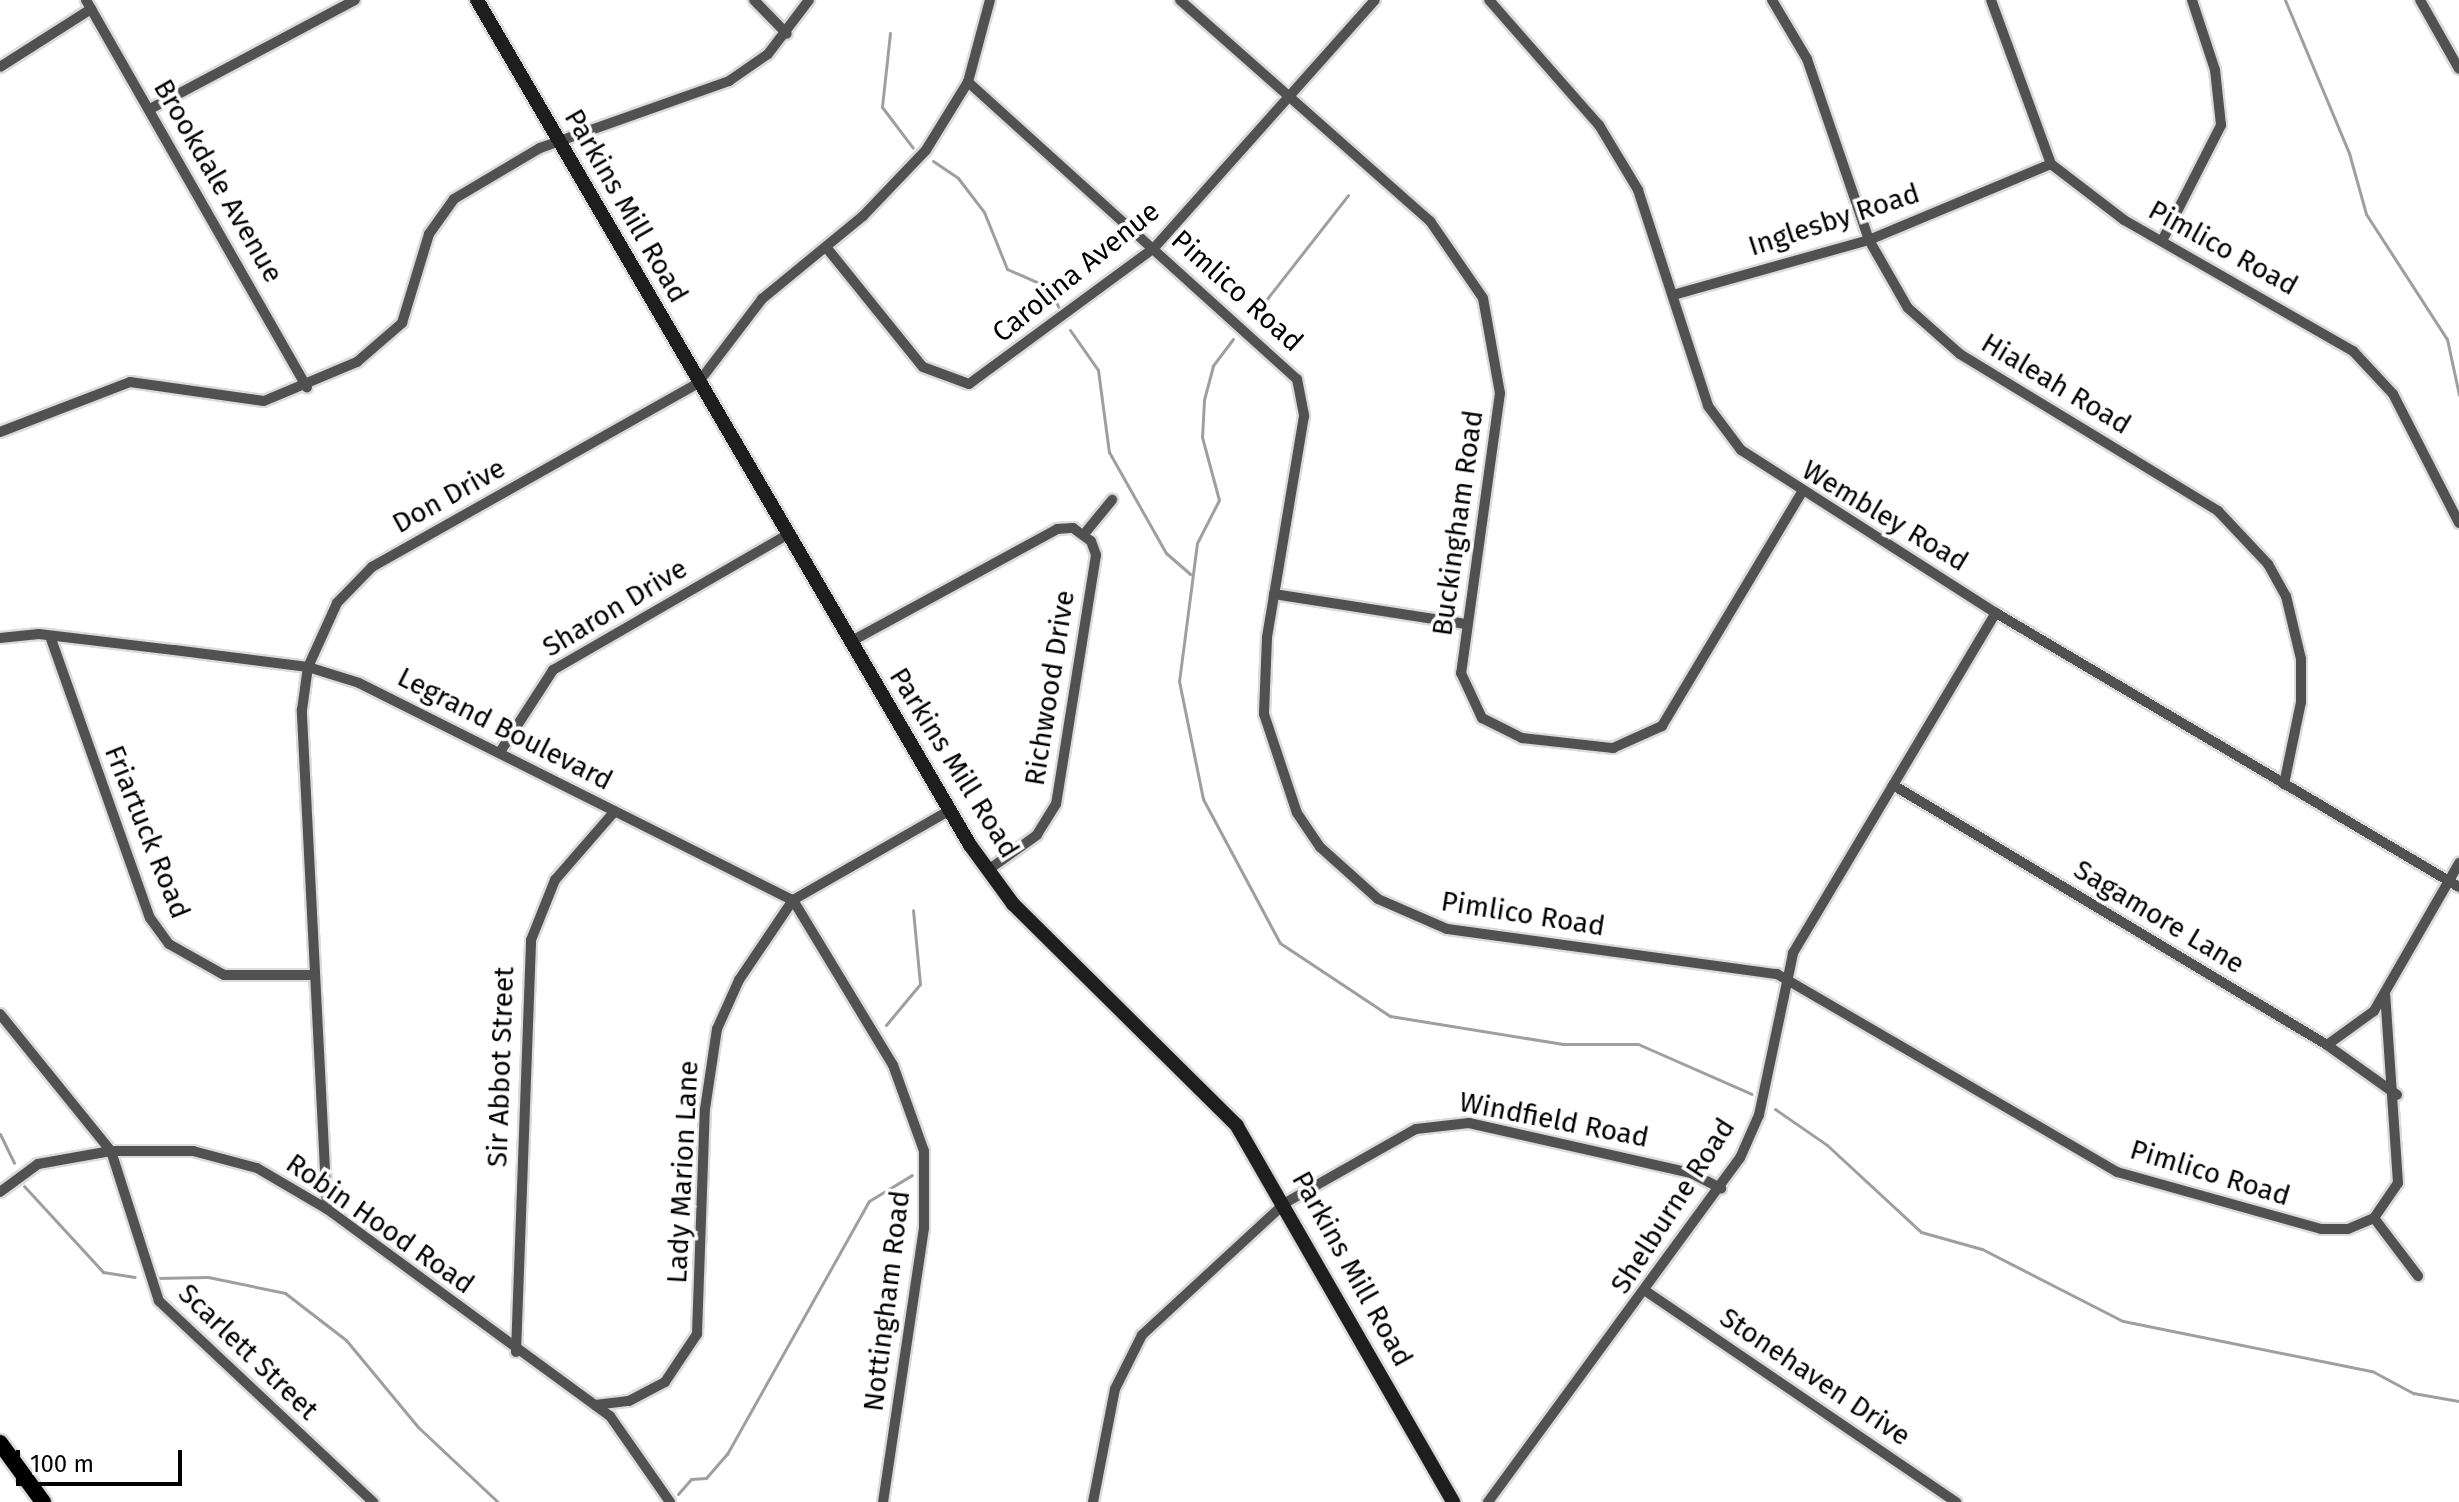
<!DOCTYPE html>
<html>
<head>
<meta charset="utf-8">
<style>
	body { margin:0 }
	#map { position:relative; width:2459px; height:1502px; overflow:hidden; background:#fff; font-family:"Fira Sans",sans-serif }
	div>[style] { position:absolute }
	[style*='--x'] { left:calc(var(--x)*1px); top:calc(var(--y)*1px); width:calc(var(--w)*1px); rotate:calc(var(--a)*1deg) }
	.stream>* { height:3px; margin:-1.5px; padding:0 1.5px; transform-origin:1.5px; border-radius:1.5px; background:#9f9f9f }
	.roads { filter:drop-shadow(2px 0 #dbdbdb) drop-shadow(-2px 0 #dbdbdb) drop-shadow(0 2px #dbdbdb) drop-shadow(0 -2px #dbdbdb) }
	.street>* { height:10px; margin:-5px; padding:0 5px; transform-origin:5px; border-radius:5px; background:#515151 }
	.secondary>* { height:14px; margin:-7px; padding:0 7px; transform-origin:7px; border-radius:7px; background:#1e1e1e }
	.primary>* { height:16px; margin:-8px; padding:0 8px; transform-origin:8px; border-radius:8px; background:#000 }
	span { translate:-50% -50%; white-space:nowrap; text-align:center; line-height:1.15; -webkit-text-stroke:7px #fff; paint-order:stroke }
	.street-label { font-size:28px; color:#000 }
	.scale { position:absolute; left:16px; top:1450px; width:166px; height:36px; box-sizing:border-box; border:4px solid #000; border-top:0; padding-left:10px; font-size:24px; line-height:28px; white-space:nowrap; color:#000; -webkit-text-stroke:6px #fff; paint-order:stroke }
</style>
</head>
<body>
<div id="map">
	<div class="stream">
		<div style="--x:2285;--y:0;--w:166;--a:67.3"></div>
		<div style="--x:2349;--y:153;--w:63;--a:74.4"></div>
		<div style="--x:2366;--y:214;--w:149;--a:57.1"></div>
		<div style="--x:2447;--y:339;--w:57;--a:77.9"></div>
		<div style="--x:890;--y:33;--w:74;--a:96.2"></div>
		<div style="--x:882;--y:107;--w:51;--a:52.9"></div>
		<div style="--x:933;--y:161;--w:30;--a:34"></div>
		<div style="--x:958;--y:178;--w:43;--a:52.6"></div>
		<div style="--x:984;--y:212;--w:61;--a:68"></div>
		<div style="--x:1007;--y:269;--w:45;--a:23.7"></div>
		<div style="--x:1048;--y:287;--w:24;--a:62"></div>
		<div style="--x:1252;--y:318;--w:156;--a:-52"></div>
		<div style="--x:1070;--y:330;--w:49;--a:55"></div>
		<div style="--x:1098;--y:370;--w:83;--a:82.4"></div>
		<div style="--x:1109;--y:452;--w:116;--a:60.6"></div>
		<div style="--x:1166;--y:553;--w:32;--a:41"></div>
		<div style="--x:1233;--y:339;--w:34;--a:127"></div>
		<div style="--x:1213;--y:366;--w:35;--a:105"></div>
		<div style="--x:1204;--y:400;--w:37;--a:93"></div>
		<div style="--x:1202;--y:437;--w:65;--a:74.9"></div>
		<div style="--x:1219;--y:500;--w:48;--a:117.1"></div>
		<div style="--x:1197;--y:543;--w:139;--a:97.4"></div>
		<div style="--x:1179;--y:681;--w:120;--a:78.5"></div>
		<div style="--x:1203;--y:799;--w:163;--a:61.9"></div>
		<div style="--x:1280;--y:943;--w:132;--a:33.6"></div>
		<div style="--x:1390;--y:1016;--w:174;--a:9.2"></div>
		<div style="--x:1562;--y:1044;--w:76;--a:0"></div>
		<div style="--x:1638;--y:1044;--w:124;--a:23.7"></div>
		<div style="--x:886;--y:1025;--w:53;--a:-50.3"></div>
		<div style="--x:920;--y:984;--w:74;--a:-95.4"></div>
		<div style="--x:1775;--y:1109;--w:63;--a:34.7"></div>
		<div style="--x:1827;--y:1145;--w:128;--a:42.8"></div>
		<div style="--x:1921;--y:1232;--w:63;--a:15.6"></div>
		<div style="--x:1982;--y:1249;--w:158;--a:27.1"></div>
		<div style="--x:2123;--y:1321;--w:254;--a:11.4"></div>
		<div style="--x:2372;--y:1371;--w:47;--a:28.2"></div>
		<div style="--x:2413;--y:1393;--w:47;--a:9.9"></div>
		<div style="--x:0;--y:1134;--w:32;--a:64"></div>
		<div style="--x:24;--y:1186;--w:117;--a:47.4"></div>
		<div style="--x:103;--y:1272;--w:32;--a:9"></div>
		<div style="--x:156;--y:1278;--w:52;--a:-1.1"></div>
		<div style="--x:208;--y:1277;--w:79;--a:11.7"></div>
		<div style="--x:285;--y:1293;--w:77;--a:37.6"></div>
		<div style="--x:346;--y:1340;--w:113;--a:50.4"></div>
		<div style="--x:418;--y:1427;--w:110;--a:43.2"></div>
		<div style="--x:678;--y:1494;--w:20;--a:-49"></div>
		<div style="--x:691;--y:1479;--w:15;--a:-4"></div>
		<div style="--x:706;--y:1478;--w:32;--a:-49"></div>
		<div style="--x:727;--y:1454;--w:290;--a:-60.7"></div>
		<div style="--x:869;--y:1201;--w:50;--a:-31.2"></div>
	</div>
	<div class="roads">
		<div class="street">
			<div style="--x:86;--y:0;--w:446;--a:60.3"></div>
			<div style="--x:754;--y:0;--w:47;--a:45.9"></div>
			<div style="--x:1180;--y:0;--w:334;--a:41.5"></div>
			<div style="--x:1430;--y:221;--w:93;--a:55.5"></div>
			<div style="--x:1483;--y:298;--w:97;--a:79.9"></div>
			<div style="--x:1500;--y:393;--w:283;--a:97.9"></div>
			<div style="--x:1461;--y:673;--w:50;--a:65"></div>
			<div style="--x:1482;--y:718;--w:45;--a:26.6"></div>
			<div style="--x:1522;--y:738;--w:92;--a:6.3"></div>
			<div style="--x:1613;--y:748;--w:54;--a:-24.2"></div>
			<div style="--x:1662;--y:726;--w:270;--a:-59.1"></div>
			<div style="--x:1489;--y:0;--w:167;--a:48.7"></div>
			<div style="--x:1599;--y:125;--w:76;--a:59"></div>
			<div style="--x:1638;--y:190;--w:227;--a:72"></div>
			<div style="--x:1708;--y:406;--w:55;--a:53.1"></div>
			<div style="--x:1741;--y:450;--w:303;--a:32.6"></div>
			<div style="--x:1996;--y:613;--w:538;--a:30.62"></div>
			<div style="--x:1772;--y:0;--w:69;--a:59.3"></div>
			<div style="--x:1807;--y:59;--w:191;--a:71.1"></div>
			<div style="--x:1869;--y:240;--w:78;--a:60.2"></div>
			<div style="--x:1908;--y:308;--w:69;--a:41.5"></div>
			<div style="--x:1960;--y:354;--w:302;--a:31.3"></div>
			<div style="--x:2218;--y:511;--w:73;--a:46.7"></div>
			<div style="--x:2268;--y:564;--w:37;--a:61"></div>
			<div style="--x:2286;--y:596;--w:65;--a:76.6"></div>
			<div style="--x:2301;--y:659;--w:43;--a:90"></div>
			<div style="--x:2301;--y:702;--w:84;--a:101.7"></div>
			<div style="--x:1991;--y:0;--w:175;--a:69.9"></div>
			<div style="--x:2051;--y:164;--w:92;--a:37.5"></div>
			<div style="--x:2124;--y:220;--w:264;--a:29.8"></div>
			<div style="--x:2353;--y:351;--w:59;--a:47.1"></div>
			<div style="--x:2393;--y:394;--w:145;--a:62.9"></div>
			<div style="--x:2420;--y:0;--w:79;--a:60.5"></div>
			<div style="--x:0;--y:67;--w:108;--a:-32.5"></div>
			<div style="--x:968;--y:82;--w:443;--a:42.1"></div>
			<div style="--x:1297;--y:379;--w:38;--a:79"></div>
			<div style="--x:1304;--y:416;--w:225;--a:99.5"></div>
			<div style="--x:1267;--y:638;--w:76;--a:92.3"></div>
			<div style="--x:1264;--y:714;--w:104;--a:71.6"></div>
			<div style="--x:1297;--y:813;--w:41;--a:55.9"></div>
			<div style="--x:1320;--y:847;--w:78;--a:41.9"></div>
			<div style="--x:1378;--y:899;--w:75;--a:23.5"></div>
			<div style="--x:1447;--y:929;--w:333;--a:7.8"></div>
			<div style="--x:1777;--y:974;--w:393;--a:30.2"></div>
			<div style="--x:2117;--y:1172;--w:212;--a:15.6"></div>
			<div style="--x:2321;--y:1229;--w:27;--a:0"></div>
			<div style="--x:2348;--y:1229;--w:28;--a:-23"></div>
			<div style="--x:2374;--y:1218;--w:42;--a:-55.6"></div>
			<div style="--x:2398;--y:1183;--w:189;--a:-93.9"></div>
			<div style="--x:150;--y:109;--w:232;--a:-28"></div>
			<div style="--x:2163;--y:239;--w:128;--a:-63"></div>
			<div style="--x:2221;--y:125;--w:55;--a:-96.2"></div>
			<div style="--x:2215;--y:70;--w:74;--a:-108.2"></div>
			<div style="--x:826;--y:247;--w:154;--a:51.1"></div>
			<div style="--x:923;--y:367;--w:49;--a:20.3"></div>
			<div style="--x:969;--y:384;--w:230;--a:-36.3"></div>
			<div style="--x:1154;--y:248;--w:332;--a:-48.3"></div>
			<div style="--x:1673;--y:295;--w:204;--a:-15.7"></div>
			<div style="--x:1869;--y:240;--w:197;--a:-22.7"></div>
			<div style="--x:0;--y:432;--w:139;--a:-21"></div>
			<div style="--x:130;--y:382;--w:135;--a:8.1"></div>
			<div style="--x:264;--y:401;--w:101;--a:-22.8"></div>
			<div style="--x:357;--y:362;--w:60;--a:-40.9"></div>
			<div style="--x:402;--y:323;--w:93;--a:-73.1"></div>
			<div style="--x:429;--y:234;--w:43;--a:-54.5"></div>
			<div style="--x:454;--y:199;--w:100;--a:-30.7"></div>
			<div style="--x:540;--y:148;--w:201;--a:-19.5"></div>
			<div style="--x:729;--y:81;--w:47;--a:-34.7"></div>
			<div style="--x:768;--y:54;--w:68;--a:-52.8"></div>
			<div style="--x:1085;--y:533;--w:43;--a:-50.7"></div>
			<div style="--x:1274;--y:594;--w:194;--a:8.9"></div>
			<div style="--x:50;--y:636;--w:299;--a:70.5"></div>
			<div style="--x:150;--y:918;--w:32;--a:54"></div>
			<div style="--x:169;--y:944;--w:63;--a:29.4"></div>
			<div style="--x:224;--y:975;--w:90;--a:0"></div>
			<div style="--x:0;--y:638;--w:39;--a:-6"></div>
			<div style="--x:39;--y:634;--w:136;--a:6.8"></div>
			<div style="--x:174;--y:650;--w:135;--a:7.2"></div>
			<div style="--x:308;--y:667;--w:53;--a:17.4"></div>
			<div style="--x:359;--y:683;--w:485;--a:26.6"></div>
			<div style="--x:793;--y:900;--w:181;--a:-29.8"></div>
			<div style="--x:850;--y:642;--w:236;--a:-28.6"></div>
			<div style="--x:1057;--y:529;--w:16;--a:-4"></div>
			<div style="--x:1073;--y:528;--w:22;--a:36"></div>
			<div style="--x:1091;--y:541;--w:15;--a:70"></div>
			<div style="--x:1096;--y:555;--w:252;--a:99.1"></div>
			<div style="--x:1056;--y:804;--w:36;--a:122"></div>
			<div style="--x:1037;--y:835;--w:60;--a:144.5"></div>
			<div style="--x:500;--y:752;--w:98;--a:-57.1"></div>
			<div style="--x:553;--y:670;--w:268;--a:-30"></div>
			<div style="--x:1893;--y:785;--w:506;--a:30.92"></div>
			<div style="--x:2327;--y:1045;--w:86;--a:35.5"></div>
			<div style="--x:0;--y:1014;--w:176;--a:51"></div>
			<div style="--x:111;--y:1151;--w:157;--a:72.3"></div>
			<div style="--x:159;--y:1301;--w:294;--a:43.2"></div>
			<div style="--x:2327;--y:1045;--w:58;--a:-35.9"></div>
			<div style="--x:2374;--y:1011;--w:171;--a:-60.1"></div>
			<div style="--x:0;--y:1192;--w:47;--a:-36.4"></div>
			<div style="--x:38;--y:1164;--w:74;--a:-10.1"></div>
			<div style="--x:111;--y:1151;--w:82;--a:0"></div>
			<div style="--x:193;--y:1151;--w:66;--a:14.9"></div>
			<div style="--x:257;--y:1168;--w:81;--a:30.4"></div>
			<div style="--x:327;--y:1209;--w:351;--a:36.2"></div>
			<div style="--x:610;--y:1416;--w:105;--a:55.1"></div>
			<div style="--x:327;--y:1209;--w:500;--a:-92.9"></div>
			<div style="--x:302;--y:710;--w:43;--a:-82.1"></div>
			<div style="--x:308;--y:667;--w:70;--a:-65.6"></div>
			<div style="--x:337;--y:603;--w:50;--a:-45.8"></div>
			<div style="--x:372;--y:567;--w:374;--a:-29.4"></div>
			<div style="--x:698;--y:383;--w:106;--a:-52.7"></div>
			<div style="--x:762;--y:299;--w:131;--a:-39.4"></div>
			<div style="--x:863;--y:216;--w:91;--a:-46.3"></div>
			<div style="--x:926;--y:150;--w:80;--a:-58.3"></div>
			<div style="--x:968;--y:82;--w:85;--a:-75"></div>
			<div style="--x:2374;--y:1218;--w:73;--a:52.8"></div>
			<div style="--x:1647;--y:1292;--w:374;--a:34.2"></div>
			<div style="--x:516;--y:1352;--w:412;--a:-87.9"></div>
			<div style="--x:531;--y:940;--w:65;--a:-68.2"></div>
			<div style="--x:555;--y:880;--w:91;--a:-49"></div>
			<div style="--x:595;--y:1405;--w:34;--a:-7"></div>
			<div style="--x:629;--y:1401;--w:41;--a:-27.8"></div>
			<div style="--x:665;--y:1382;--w:58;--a:-56.3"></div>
			<div style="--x:697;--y:1334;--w:225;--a:-88"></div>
			<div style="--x:705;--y:1109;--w:81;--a:-81.5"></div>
			<div style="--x:717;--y:1029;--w:54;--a:-65.8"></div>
			<div style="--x:739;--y:980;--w:97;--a:-56"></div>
			<div style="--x:793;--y:900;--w:193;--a:58.8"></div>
			<div style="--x:893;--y:1065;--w:91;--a:70.2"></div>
			<div style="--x:924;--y:1151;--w:77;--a:90"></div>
			<div style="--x:924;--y:1228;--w:277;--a:98.5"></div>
			<div style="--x:1093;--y:1502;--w:115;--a:-79"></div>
			<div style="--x:1115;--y:1389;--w:60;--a:-63.4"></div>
			<div style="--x:1142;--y:1335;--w:195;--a:-42.7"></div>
			<div style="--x:1285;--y:1203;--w:150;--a:-29.5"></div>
			<div style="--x:1416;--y:1129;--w:53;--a:-6.5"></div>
			<div style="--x:1469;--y:1123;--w:228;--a:12.7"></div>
			<div style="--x:1691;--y:1173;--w:34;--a:27"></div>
			<div style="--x:1488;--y:1502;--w:426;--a:-53.8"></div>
			<div style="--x:1740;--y:1158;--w:47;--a:-66.2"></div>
			<div style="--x:1759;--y:1115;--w:166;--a:-78.1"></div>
			<div style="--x:1793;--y:953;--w:396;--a:-59.2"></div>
		</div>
		<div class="secondary">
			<div style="--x:477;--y:0;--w:978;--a:59.74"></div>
			<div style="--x:970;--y:845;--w:73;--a:53.9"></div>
			<div style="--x:1013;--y:904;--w:315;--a:44.7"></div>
			<div style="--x:1237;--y:1126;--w:434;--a:60.1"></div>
		</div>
		<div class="primary">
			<div style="--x:0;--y:1443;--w:73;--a:53.9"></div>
		</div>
	</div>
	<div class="street-label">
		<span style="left:218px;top:181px;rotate:60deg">Brookdale Avenue</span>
		<span style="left:626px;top:206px;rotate:60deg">Parkins Mill Road</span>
		<span style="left:1834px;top:220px;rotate:-18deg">Inglesby Road</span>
		<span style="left:2223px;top:248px;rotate:29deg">Pimlico Road</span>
		<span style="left:1076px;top:272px;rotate:-39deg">Carolina Avenue</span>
		<span style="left:1237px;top:291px;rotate:42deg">Pimlico Road</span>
		<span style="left:2056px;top:384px;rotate:31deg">Hialeah Road</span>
		<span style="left:449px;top:496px;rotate:-29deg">Don Drive</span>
		<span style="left:1885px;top:516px;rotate:31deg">Wembley Road</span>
		<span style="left:1458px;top:523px;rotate:-82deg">Buckingham Road</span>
		<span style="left:615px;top:608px;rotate:-31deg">Sharon Drive</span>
		<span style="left:1050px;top:688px;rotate:-81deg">Richwood Drive</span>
		<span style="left:505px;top:729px;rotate:27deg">Legrand Boulevard</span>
		<span style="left:954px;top:763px;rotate:58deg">Parkins Mill Road</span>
		<span style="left:147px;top:832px;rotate:68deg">Friartuck Road</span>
		<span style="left:1523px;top:914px;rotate:9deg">Pimlico Road</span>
		<span style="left:2159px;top:917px;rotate:31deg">Sagamore Lane</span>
		<span style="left:501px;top:1067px;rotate:-88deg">Sir Abbot Street</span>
		<span style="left:1554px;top:1120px;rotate:11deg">Windfield Road</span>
		<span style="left:683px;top:1172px;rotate:-87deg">Lady Marion Lane</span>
		<span style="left:2210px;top:1173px;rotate:17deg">Pimlico Road</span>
		<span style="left:1673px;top:1206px;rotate:-57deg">Shelburne Road</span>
		<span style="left:380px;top:1224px;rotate:35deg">Robin Hood Road</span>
		<span style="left:1352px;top:1269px;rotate:61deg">Parkins Mill Road</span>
		<span style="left:887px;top:1301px;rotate:-83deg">Nottingham Road</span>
		<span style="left:248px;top:1352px;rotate:44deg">Scarlett Street</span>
		<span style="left:1815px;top:1377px;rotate:34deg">Stonehaven Drive</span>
	</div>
	<div class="scale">100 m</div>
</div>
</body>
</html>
